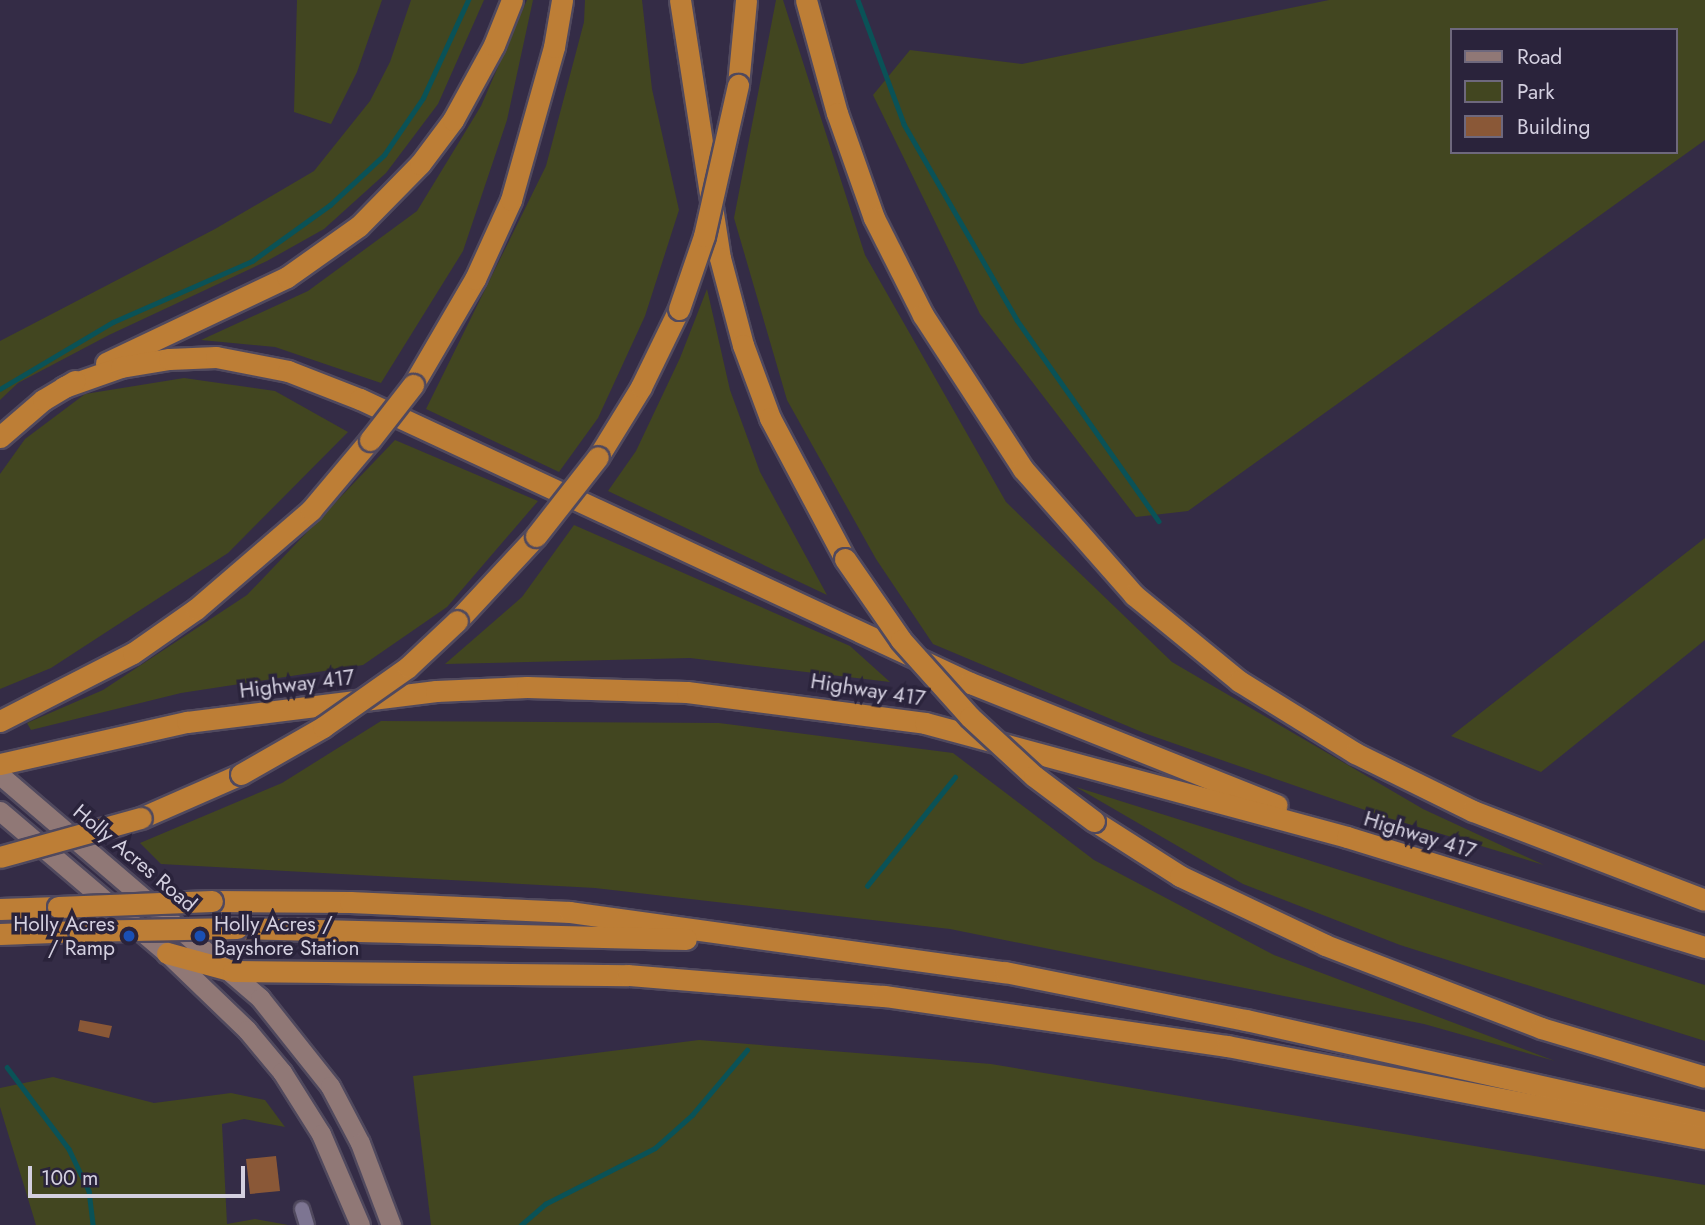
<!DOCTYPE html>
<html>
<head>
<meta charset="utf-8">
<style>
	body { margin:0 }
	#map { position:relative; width:1705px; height:1225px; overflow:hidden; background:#342c46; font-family:Jost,sans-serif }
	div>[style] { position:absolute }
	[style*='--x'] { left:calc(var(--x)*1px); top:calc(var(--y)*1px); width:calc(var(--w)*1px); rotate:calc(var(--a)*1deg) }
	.green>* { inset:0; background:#424620 }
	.stream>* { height:4.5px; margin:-2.25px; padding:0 2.25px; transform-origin:2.25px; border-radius:2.25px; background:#0a5257 }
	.building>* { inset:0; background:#8a5837 }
	.roads { filter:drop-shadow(2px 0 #50495e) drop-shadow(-2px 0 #50495e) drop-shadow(0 2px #50495e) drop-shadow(0 -2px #50495e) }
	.minor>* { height:14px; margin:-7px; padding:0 7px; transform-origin:7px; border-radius:7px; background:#7d7592 }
	.secondary>* { height:19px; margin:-9.5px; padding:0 9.5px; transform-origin:9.5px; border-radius:9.5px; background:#907876 }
	.motorway>* { height:21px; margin:-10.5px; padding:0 10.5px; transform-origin:10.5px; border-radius:10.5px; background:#bd7e36 }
	.bridges { filter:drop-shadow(2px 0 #50495e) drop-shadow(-2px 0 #50495e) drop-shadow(0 2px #50495e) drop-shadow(0 -2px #50495e) }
	.motorway-bridge>* { height:21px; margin:-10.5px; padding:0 10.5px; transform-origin:10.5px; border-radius:10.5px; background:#bd7e36 }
	.dots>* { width:19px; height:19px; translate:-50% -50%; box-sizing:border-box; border:4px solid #2a233b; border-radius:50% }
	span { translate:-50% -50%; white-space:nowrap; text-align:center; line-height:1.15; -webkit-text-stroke:7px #2a233b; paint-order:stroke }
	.street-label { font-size:21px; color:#d4d0e0 }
	.poi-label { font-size:21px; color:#d4d0e0 }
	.right { translate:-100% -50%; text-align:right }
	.left { translate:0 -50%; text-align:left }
	.legend { position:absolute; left:1450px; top:28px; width:228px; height:126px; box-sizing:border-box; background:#2a233b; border:2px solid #6e687d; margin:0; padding:9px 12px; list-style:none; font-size:21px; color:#d4d0e0 }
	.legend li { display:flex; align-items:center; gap:14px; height:35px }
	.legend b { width:35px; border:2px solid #6e687d }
	.scale { position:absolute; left:28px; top:1166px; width:217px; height:32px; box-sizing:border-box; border:4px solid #d4d0e0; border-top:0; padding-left:9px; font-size:21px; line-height:24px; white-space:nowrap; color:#d4d0e0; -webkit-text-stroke:5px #2a233b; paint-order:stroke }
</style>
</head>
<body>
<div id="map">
	<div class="green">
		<div style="clip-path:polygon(297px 0,382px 0,357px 72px,331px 124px,294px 112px)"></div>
		<div style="clip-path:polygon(411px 0,484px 0,438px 104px,386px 173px,324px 229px,267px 261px,109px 335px,18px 383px,0 400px,0 341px,215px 229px,314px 171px,370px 101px,390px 62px)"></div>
		<div style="clip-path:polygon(527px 0,533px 0,507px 120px,463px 251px,381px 383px,275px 347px,201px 340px,308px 291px,417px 211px,481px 106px)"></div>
		<div style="clip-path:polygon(585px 0,642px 0,652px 89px,679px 210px,645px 316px,598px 418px,559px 472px,426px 409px,546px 166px,584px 22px)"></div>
		<div style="clip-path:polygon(776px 0,783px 0,865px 255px,1006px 502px,1172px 662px,1423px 809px,1544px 865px,1385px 817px,1144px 733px,933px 644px,876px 559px,787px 400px,734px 218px)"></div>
		<div style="clip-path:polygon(evenodd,1329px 0,1705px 0,1705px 140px,1188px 511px,1136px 517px,980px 314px,873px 95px,910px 50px,1022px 64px,1329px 0,1451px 30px,1675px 30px,1675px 152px,1451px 152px,1451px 30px)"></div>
		<div style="clip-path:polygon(707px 289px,730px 390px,760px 472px,827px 595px,608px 491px,636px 451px,680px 358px)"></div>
		<div style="clip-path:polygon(184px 378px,275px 391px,348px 432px,228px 553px,51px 668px,0 689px,0 474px,25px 439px,85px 394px)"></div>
		<div style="clip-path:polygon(395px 440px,538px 501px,447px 607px,363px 665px,181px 693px,31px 730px,27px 723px,103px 690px,247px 595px)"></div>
		<div style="clip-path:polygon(574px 525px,850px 646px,890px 682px,690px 658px,445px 664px,522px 597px)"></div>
		<div style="clip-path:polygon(1705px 538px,1705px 640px,1541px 772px,1451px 736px)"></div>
		<div style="clip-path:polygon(381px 721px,719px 723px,953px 753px,1094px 860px,1274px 955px,1555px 1061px,1424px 1024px,950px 929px,595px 888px,161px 864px,140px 843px,282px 783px)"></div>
		<div style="clip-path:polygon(1076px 787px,1705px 985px,1705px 1041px,1400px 945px,1243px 884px)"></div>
		<div style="clip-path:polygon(699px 1040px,991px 1064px,1705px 1185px,1705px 1225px,431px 1225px,413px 1076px)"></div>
		<div style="clip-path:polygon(53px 1077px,154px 1103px,231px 1093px,265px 1100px,285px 1127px,244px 1119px,222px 1124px,227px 1224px,255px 1219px,288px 1225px,36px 1225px,0 1107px,0 1088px)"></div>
	</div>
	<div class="stream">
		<div style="--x:858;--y:0;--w:132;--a:69.6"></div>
		<div style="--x:904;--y:124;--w:226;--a:60"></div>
		<div style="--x:1017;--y:320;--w:246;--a:54.8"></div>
		<div style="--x:0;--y:389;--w:131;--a:-30.7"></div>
		<div style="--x:113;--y:322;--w:152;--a:-23.7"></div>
		<div style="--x:252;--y:261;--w:96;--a:-35.7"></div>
		<div style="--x:330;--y:205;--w:74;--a:-42.8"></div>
		<div style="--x:384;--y:155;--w:69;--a:-55.6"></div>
		<div style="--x:423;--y:98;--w:108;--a:-65.3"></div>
		<div style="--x:867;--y:886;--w:140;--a:-51.1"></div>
		<div style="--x:7;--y:1067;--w:103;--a:52.9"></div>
		<div style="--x:69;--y:1149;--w:47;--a:64.5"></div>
		<div style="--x:89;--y:1191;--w:34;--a:83"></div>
		<div style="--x:521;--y:1225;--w:32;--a:-41"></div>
		<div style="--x:545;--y:1204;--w:123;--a:-27"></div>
		<div style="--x:655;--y:1148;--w:50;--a:-41.7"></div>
		<div style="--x:692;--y:1115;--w:85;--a:-49.8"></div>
	</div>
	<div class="building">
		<div style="clip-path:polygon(80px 1020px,112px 1026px,109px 1038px,78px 1031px)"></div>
		<div style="clip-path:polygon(276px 1156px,280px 1191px,250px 1194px,246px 1159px)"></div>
	</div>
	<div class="roads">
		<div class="minor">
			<div style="--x:302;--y:1209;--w:17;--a:73"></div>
		</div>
		<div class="secondary">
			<div style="--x:0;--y:775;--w:343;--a:40.6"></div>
			<div style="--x:260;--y:998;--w:112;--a:51.5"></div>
			<div style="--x:330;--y:1086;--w:64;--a:62.2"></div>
			<div style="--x:360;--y:1143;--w:88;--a:69.3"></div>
			<div style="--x:0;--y:811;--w:219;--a:40.4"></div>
			<div style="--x:167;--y:953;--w:111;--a:43.9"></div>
			<div style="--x:247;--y:1030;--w:55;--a:50.2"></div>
			<div style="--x:282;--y:1072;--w:73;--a:57.8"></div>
			<div style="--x:321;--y:1134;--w:99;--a:66.8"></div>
		</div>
		<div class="motorway">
			<div style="--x:680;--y:0;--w:261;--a:81.2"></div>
			<div style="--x:720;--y:258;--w:90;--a:75.2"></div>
			<div style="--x:743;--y:345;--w:78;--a:69.7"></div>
			<div style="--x:770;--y:418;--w:160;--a:62"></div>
			<div style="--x:806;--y:0;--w:117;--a:74.7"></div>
			<div style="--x:837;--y:113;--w:111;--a:70.6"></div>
			<div style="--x:874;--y:218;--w:109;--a:63.2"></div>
			<div style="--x:923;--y:315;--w:184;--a:57"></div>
			<div style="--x:1023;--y:469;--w:168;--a:48.6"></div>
			<div style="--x:1134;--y:595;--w:136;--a:39.3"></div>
			<div style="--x:1239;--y:681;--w:137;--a:31.8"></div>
			<div style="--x:1355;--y:753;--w:131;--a:26.2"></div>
			<div style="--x:1473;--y:811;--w:248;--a:21"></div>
			<div style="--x:738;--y:85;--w:85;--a:-84.6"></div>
			<div style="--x:106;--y:363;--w:200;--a:-25.4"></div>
			<div style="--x:287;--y:277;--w:88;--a:-35.3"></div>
			<div style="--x:359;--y:226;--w:87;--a:-45.5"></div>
			<div style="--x:420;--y:164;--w:55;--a:-53.1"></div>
			<div style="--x:453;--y:120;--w:85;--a:-61.3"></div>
			<div style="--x:494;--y:45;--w:48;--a:-68.2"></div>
			<div style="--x:413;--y:385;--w:123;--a:-59.7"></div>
			<div style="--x:475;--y:279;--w:87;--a:-65.5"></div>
			<div style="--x:511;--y:200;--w:159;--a:-74.3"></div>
			<div style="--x:554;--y:47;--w:48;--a:-80.3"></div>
			<div style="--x:64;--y:387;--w:60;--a:-19.3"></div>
			<div style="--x:121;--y:367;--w:49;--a:-9.5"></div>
			<div style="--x:169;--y:359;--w:47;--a:-2.4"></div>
			<div style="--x:216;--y:357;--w:73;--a:11"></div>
			<div style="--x:288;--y:371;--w:77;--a:21.3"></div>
			<div style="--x:360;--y:399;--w:673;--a:24.97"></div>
			<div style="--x:970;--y:683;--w:330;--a:21.7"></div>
			<div style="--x:0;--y:437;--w:57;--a:-40.7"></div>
			<div style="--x:43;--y:400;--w:37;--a:-31"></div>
			<div style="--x:598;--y:457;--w:82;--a:-58.4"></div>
			<div style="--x:641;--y:387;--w:87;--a:-64"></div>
			<div style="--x:457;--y:621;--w:116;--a:-47.1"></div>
			<div style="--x:0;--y:721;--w:149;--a:-27.1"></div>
			<div style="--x:133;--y:653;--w:77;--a:-34.9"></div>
			<div style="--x:196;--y:609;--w:152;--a:-40.7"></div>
			<div style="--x:311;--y:510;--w:92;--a:-49.9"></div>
			<div style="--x:0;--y:764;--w:192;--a:-12.7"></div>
			<div style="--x:187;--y:722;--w:251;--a:-7.1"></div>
			<div style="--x:436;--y:691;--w:91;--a:-2.5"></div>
			<div style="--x:527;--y:687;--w:160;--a:1.8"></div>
			<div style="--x:687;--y:692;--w:240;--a:7.4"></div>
			<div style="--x:925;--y:723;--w:437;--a:15.1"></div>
			<div style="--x:1347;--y:837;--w:375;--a:17.1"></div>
			<div style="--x:141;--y:818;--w:109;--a:-23.7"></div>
			<div style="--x:1094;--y:821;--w:102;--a:32.6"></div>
			<div style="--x:1180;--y:876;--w:161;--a:25.4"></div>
			<div style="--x:1325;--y:945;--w:231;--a:21"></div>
			<div style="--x:1541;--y:1028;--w:171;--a:16.6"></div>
			<div style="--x:212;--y:901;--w:138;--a:0.4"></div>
			<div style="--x:350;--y:902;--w:220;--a:2.6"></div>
			<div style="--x:570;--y:912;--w:439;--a:7.9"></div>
			<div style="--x:1005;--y:972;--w:246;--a:11.3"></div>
			<div style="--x:1246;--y:1020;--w:470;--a:12.6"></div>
			<div style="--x:0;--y:909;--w:58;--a:-2"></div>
			<div style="--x:237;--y:928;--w:449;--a:1.4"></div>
			<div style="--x:0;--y:934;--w:79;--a:-2.2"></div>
			<div style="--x:167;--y:953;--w:68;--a:15.3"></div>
			<div style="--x:233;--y:971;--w:395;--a:0.6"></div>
			<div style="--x:628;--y:975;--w:257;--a:4.7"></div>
			<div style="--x:884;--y:996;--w:347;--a:8.3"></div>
			<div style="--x:1227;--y:1046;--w:487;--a:10.9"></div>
		</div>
	</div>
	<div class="bridges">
		<div class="motorway-bridge">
			<div style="--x:679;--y:309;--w:77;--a:-71.1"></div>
			<div style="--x:704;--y:236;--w:155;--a:-77.3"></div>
			<div style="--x:370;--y:440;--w:70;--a:-52"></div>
			<div style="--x:536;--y:536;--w:100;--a:-51.9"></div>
			<div style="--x:845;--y:559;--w:98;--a:55.3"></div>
			<div style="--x:901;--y:640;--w:103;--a:48.1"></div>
			<div style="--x:970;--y:717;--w:87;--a:42.7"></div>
			<div style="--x:1034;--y:776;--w:75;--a:36.9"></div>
			<div style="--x:241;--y:774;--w:95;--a:-29.8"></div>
			<div style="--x:323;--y:727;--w:104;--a:-35.2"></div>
			<div style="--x:408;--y:667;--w:67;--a:-43.2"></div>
			<div style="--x:0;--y:857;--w:146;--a:-15.5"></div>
			<div style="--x:58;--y:907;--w:154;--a:-2.2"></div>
			<div style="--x:79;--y:931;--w:158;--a:-1.1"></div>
		</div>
	</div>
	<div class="dots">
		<div style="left:129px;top:936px;background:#1a4fb4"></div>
		<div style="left:200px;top:936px;background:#1a4fb4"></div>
	</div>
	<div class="street-label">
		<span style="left:297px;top:684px;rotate:-7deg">Highway 417</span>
		<span style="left:868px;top:690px;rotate:9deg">Highway 417</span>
		<span style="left:1420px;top:835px;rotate:17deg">Highway 417</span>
		<span style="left:135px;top:858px;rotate:40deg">Holly Acres Road</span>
	</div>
	<div class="poi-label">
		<span class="right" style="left:115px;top:936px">Holly Acres<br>/ Ramp</span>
		<span class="left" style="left:214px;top:936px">Holly Acres /<br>Bayshore Station</span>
	</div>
	<ul class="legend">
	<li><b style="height:9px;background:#907876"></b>Road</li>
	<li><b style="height:19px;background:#424620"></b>Park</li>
	<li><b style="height:19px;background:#8a5837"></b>Building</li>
	</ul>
	<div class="scale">100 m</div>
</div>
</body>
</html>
